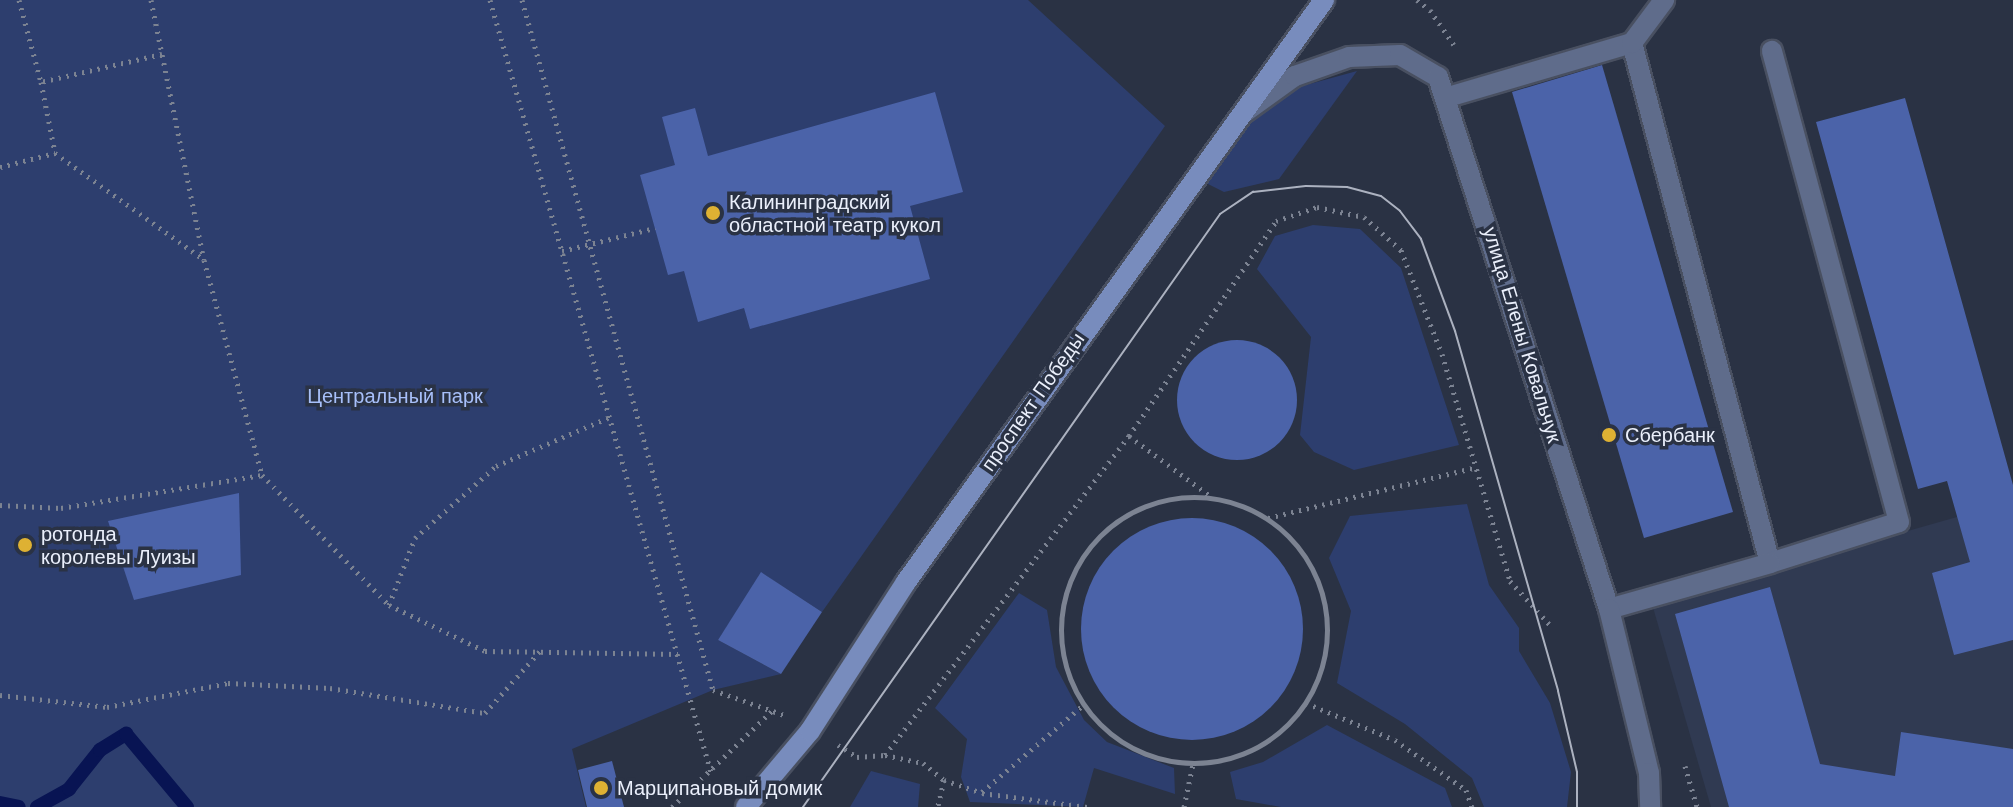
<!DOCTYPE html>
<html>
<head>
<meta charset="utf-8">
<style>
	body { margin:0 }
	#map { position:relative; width:2013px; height:807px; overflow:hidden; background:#2a3244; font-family:"Work Sans",sans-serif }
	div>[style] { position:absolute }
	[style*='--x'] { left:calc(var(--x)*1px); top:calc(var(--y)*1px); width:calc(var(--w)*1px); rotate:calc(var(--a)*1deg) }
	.built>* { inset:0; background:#303a52 }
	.green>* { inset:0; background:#2d3e6e }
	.stream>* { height:14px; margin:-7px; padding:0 7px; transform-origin:7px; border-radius:7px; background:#081453 }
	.building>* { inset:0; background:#4b63a9 }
	.round { border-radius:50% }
	.path>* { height:5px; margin-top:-2.5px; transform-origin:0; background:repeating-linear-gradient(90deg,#7c8392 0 2px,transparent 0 8px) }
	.path>.ring { margin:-2.5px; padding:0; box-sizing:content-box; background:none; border:5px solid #7c8392; border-radius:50% }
	.roads { filter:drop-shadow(2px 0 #495061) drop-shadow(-2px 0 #495061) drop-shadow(0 2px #495061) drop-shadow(0 -2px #495061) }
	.service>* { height:20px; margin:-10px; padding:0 10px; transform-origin:10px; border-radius:10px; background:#5f6c8b }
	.minor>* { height:20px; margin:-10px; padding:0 10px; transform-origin:10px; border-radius:10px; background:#5f6c8b }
	.secondary>* { height:20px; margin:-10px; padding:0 10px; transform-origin:10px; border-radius:10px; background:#788cbd }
	.tram>* { height:2px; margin:-1px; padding:0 1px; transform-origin:1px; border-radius:1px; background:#acb2c0 }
	.dots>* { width:22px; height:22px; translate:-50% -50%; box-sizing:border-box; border:4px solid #2a3244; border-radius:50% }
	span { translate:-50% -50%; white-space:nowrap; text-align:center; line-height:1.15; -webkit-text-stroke:7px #2a3244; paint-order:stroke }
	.poi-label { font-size:20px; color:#eaeffb }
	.left { translate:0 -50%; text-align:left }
	.street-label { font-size:20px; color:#eaeffb }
	.park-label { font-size:20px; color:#a7bff9 }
</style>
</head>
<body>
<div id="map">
	<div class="built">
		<div style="clip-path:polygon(2013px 501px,2013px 807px,1711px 807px,1652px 604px)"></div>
	</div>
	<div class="green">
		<div style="clip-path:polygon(0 0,1028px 0,1165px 126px,822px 612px,762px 573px,718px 640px,781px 674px,713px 690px,572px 749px,586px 807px,0 807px)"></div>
		<div style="clip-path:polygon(1357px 71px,1279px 179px,1224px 192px,1202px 181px,1258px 114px,1295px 88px)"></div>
		<div style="clip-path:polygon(1313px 225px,1360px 229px,1401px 268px,1459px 445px,1354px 470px,1314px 452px,1300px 435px,1311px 337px,1257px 269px,1275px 236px)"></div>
		<div style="clip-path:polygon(1467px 504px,1489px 585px,1519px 628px,1519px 651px,1550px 703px,1571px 772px,1567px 807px,1484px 807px,1472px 778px,1405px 724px,1337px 683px,1351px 611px,1329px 558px,1350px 516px)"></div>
		<div style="clip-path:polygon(1019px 593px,1047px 610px,1056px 667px,1084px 720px,1107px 742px,1174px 768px,1175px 794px,1094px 768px,1083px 807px,970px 802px,961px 777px,967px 739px,935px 708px)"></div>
		<div style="clip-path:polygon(1327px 725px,1445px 788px,1452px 807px,1281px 807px,1236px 799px,1230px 772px,1263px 762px)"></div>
		<div style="clip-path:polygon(871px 771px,920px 784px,918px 807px,850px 807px)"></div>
	</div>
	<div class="stream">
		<div style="--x:0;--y:803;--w:19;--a:12"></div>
		<div style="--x:37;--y:807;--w:37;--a:-29"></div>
		<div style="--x:69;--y:789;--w:50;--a:-51.5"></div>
		<div style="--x:100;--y:750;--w:31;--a:-32"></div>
		<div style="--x:126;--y:734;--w:95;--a:50.1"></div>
	</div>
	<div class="building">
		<div style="clip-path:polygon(1602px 65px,1733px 512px,1644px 538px,1512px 92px)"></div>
		<div style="clip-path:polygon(935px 92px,963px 192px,910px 206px,930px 279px,750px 329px,744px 308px,698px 322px,684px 271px,668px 275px,640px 175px,675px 165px,662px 117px,695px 108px,708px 156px)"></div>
		<div style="clip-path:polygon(1905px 98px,2013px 485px,2013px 640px,1954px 655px,1932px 573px,1970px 562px,1947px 481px,1918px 489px,1816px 122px)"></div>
		<div class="round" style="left:1177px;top:340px;width:120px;height:120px"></div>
		<div style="clip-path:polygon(239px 493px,241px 575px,134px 600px,108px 521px)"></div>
		<div class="round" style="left:1081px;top:518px;width:222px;height:222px"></div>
		<div style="clip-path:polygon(761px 572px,822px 612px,781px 674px,718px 640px)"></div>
		<div style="clip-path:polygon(1770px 587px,1820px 764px,1895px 776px,1901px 732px,2013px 749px,2013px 807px,1729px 807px,1675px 614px)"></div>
		<div style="clip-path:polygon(612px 761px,624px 807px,587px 807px,578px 770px)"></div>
	</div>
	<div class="path">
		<div style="--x:19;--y:0;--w:85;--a:75"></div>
		<div style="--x:151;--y:0;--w:265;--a:78.5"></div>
		<div style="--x:204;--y:260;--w:223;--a:74.9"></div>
		<div style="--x:262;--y:475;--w:182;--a:45.7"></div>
		<div style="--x:389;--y:605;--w:106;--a:25.6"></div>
		<div style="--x:485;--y:651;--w:193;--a:0.9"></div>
		<div style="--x:490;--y:0;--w:803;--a:74.03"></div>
		<div style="--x:522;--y:0;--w:716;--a:74.53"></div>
		<div style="--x:713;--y:690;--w:75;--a:19.4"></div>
		<div style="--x:1417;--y:0;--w:16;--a:38"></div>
		<div style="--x:1430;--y:10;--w:42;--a:55.6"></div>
		<div style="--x:162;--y:54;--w:124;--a:167"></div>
		<div style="--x:41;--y:82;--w:72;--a:78.8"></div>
		<div style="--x:55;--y:153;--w:182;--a:35.6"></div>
		<div style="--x:0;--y:167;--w:57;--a:-14.3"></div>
		<div style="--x:562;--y:251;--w:96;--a:-13.9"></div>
		<div style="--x:1129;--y:436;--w:101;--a:36.5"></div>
		<div class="ring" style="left:1061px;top:497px;width:261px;height:261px"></div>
		<div style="--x:0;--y:505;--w:61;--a:2.8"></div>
		<div style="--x:61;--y:508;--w:204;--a:-9.3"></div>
		<div style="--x:1268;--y:518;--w:211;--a:-13.7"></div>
		<div style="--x:389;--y:605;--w:72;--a:-68.8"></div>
		<div style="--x:415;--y:538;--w:108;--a:-41.6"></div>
		<div style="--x:496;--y:466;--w:124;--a:-23.3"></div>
		<div style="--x:0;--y:695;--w:108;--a:6.4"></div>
		<div style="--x:107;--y:707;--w:123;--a:-11.2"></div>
		<div style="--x:228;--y:683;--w:102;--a:2.8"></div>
		<div style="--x:330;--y:688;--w:157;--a:9.2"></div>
		<div style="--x:485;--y:713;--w:83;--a:-48.4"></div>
		<div style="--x:1306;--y:703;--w:96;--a:22.6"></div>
		<div style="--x:1395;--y:740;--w:87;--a:35.2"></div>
		<div style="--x:1466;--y:790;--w:18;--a:71"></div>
		<div style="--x:838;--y:745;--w:22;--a:32"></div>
		<div style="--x:857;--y:757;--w:28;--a:-4"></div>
		<div style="--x:885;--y:755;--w:39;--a:12"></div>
		<div style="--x:923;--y:763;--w:27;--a:39"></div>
		<div style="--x:944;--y:780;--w:28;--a:103"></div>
		<div style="--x:885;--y:755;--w:402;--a:-52.6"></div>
		<div style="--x:1129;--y:436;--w:260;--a:-55.6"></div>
		<div style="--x:1276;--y:221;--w:43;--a:-18.9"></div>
		<div style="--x:1317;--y:207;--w:48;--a:12"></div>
		<div style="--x:1364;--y:217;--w:50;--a:41.7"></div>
		<div style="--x:1401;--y:250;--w:112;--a:68.5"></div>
		<div style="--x:1442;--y:354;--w:237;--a:73.3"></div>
		<div style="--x:1510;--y:581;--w:59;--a:47.7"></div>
		<div style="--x:1685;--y:766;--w:43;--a:73.7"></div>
		<div style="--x:944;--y:780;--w:40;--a:18.9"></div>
		<div style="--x:982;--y:793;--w:106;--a:7.6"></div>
		<div style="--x:982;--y:792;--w:133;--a:-40.7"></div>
		<div style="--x:672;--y:807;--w:141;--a:-43.9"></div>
		<div style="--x:1184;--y:807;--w:44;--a:-78.2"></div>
	</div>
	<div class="roads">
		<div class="service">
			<div style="--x:1632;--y:43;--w:538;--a:75.14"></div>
			<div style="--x:1770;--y:563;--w:135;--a:-17.6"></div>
			<div style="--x:1899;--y:522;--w:488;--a:-105.1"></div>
			<div style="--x:1448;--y:97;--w:192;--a:-16.4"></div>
			<div style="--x:1632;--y:43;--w:54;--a:-53.3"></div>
			<div style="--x:1609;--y:609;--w:167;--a:-15.9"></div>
		</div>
		<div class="minor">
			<div style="--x:1245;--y:112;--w:62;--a:-35.8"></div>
			<div style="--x:1295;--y:76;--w:57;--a:-19.4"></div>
			<div style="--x:1349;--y:57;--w:51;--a:-2.2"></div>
			<div style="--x:1400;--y:55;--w:44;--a:30.1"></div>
			<div style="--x:1438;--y:77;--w:559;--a:72.18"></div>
			<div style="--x:1609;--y:609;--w:169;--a:76.3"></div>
			<div style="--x:1649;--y:773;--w:34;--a:88"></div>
		</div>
		<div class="secondary">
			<div style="--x:746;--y:807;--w:99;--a:-49.9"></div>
			<div style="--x:810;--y:731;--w:177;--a:-57.2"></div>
			<div style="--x:906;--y:582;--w:717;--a:-54.31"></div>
		</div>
	</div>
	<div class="tram">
		<div style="--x:803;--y:807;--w:725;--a:-54.88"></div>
		<div style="--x:1220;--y:214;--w:40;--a:-34"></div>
		<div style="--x:1253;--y:192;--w:53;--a:-6.5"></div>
		<div style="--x:1306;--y:186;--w:41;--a:1.4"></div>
		<div style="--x:1347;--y:187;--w:35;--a:15"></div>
		<div style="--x:1381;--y:196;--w:24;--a:38"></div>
		<div style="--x:1400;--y:211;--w:35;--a:53"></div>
		<div style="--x:1421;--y:239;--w:98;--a:69.7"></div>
		<div style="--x:1455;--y:331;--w:374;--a:74"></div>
		<div style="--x:1558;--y:691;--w:83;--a:76.8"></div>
		<div style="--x:1577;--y:772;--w:35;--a:90"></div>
	</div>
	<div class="dots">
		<div style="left:713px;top:213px;background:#deb133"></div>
		<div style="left:1609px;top:435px;background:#deb133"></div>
		<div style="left:25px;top:545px;background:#deb133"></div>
		<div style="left:601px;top:788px;background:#deb133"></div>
	</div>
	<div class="poi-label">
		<span class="left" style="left:729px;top:214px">Калининградский<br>областной театр кукол</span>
		<span class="left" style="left:1625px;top:435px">Сбербанк</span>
		<span class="left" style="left:41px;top:546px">ротонда<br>королевы Луизы</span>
		<span class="left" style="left:617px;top:788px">Марципановый домик</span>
	</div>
	<div class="street-label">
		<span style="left:1522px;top:335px;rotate:73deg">улица Елены Ковальчук</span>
		<span style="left:1033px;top:402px;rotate:-55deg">проспект Победы</span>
	</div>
	<div class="park-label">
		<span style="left:395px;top:396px">Центральный парк</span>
	</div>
</div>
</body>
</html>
